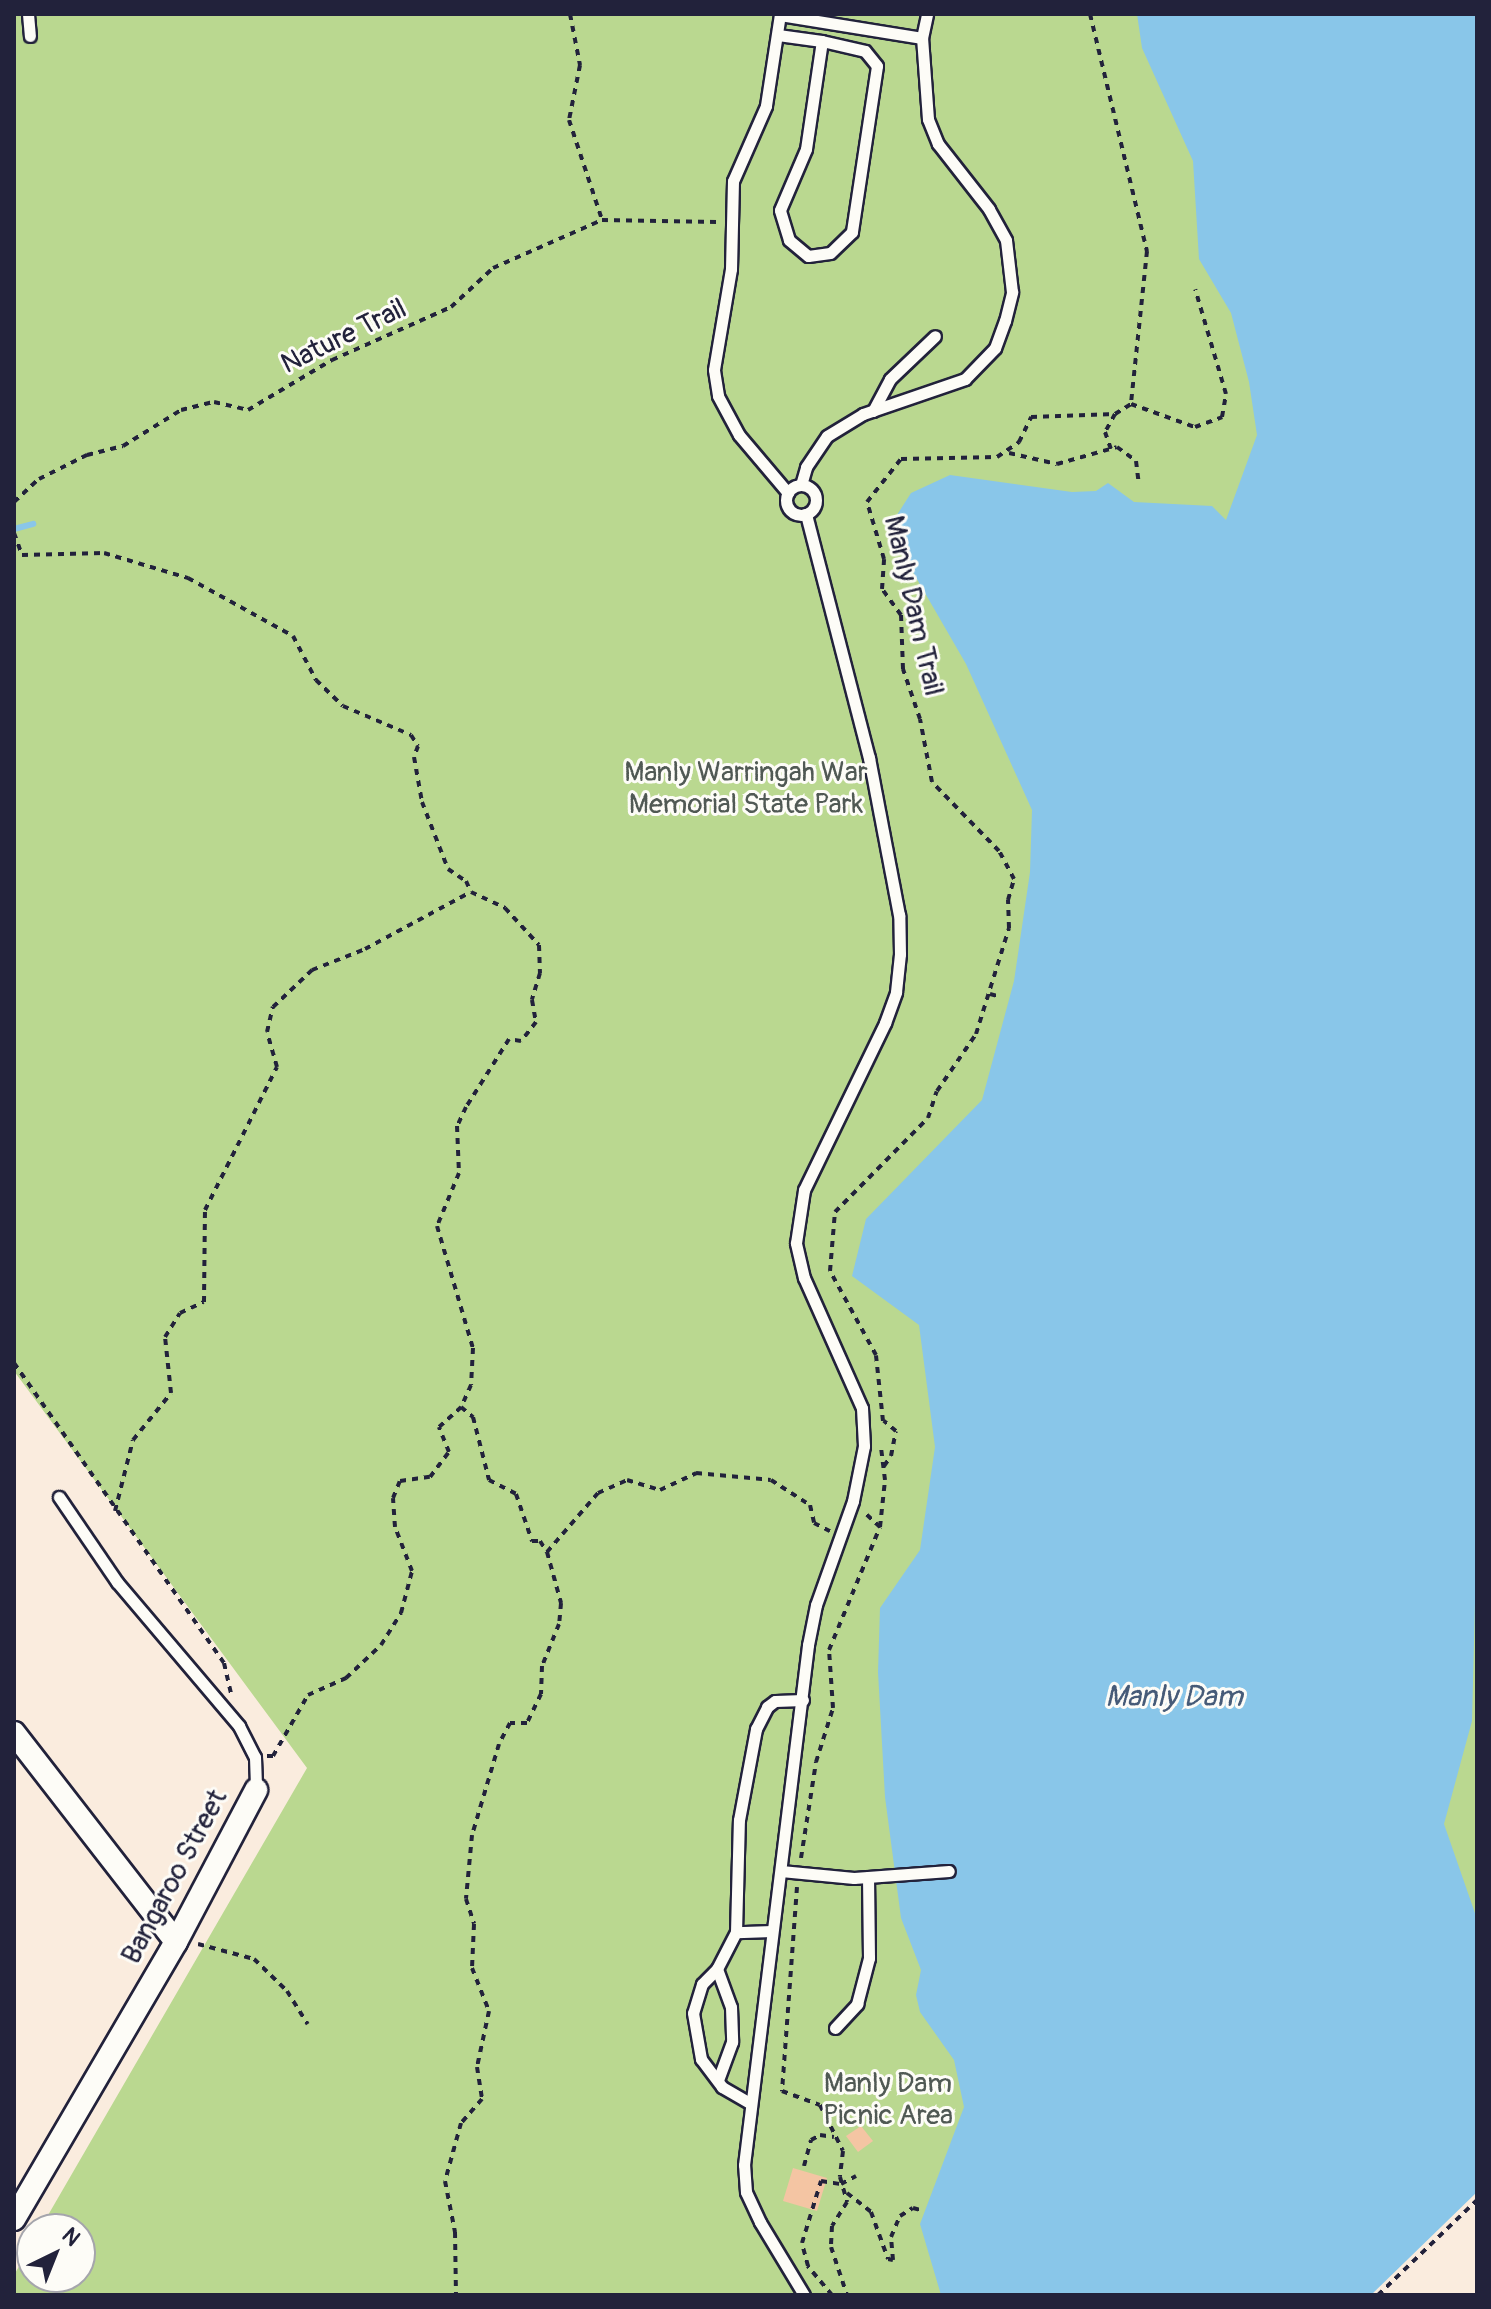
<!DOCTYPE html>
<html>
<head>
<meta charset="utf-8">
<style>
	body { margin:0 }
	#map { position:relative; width:1491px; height:2309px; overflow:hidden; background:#faecde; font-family:Pangolin,sans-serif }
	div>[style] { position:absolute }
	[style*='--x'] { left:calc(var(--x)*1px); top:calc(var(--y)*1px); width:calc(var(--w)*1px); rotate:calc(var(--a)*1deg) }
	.green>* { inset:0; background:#bad890 }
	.water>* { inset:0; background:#89c6e9 }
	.stream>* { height:6px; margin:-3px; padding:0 3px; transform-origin:3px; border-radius:3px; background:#89c6e9 }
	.building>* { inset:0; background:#f4c5a3 }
	.path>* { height:4px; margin-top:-2px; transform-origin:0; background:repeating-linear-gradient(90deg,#22223b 0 6px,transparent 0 12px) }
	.roads { filter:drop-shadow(2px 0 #22223b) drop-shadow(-2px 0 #22223b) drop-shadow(0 2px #22223b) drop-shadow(0 -2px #22223b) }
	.lane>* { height:11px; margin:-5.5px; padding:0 5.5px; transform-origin:5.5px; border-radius:5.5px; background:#fdfcf7 }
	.lane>.ring { margin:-5.5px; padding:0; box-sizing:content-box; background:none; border:11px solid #fdfcf7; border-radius:50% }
	.street>* { height:22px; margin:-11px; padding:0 11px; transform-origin:11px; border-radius:11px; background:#fdfcf7 }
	span { translate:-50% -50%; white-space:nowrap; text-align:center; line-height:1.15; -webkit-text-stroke:6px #fdfcf7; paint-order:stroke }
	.street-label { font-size:28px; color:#22223b }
	.park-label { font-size:28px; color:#505954 }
	.water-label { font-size:30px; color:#465b78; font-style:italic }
	.frame { position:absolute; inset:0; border:16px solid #22223b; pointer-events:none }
	.north { position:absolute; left:16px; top:2213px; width:80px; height:80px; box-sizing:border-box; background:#fdfcf7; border:2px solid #a5a5ac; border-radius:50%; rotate:43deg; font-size:22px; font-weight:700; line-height:32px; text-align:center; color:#22223b }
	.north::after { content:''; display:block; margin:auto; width:28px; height:36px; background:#22223b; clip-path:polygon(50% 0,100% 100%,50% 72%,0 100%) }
</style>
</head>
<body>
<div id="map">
	<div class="green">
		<div style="clip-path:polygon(14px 14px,1477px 14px,1477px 2177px,1352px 2295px,14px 2295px,14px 2275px,32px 2244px,32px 2277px,80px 2277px,80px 2229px,40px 2229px,307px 1768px,14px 1371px)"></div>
	</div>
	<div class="water">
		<div style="clip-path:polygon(1137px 14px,1477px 14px,1477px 1524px,1472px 1721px,1444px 1824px,1477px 1919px,1477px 2192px,1371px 2295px,941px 2295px,920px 2224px,964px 2107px,954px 2060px,920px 2012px,916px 1995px,921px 1970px,901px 1918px,885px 1797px,878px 1672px,880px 1608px,920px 1550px,935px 1447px,919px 1325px,852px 1276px,866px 1219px,982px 1100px,1014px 981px,1030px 872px,1032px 810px,966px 664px,888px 529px,911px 493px,950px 475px,1072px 492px,1096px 491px,1108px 483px,1134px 502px,1212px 506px,1226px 520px,1257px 435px,1249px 382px,1231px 313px,1199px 259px,1193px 161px,1142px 48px)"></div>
	</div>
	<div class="stream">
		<div style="--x:14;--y:529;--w:20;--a:-15"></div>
	</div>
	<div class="building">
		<div style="clip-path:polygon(861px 2126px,873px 2141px,858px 2152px,846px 2136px)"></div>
		<div style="clip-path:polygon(793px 2168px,827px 2178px,817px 2211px,783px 2201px)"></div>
	</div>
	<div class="path">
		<div style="--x:570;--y:14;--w:52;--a:78.9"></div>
		<div style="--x:580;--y:65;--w:56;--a:101.3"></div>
		<div style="--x:569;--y:120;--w:105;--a:71.7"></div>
		<div style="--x:1090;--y:14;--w:244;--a:76.5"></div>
		<div style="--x:1147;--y:251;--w:154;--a:96"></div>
		<div style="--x:1115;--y:414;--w:19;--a:-32"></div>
		<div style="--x:1131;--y:404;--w:68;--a:19.8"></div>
		<div style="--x:1195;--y:427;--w:29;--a:-20"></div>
		<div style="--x:1222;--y:417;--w:23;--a:-80"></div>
		<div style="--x:1226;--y:394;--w:109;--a:-106.4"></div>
		<div style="--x:1009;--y:453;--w:49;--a:12.9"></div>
		<div style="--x:1057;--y:464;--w:62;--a:-15.8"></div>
		<div style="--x:1117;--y:447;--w:24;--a:36"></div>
		<div style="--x:1136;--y:461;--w:24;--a:83"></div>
		<div style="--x:14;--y:502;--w:34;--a:-43"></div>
		<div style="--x:39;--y:479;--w:54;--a:-26.6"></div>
		<div style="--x:87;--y:455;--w:37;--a:-14"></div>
		<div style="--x:123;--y:446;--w:68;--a:-31.8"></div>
		<div style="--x:181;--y:410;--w:34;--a:-14"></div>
		<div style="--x:214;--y:402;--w:35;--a:13"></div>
		<div style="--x:248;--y:410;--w:98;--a:-30.8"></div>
		<div style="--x:332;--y:360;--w:130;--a:-24"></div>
		<div style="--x:451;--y:307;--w:57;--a:-42.9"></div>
		<div style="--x:493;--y:268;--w:119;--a:-23.8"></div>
		<div style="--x:602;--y:220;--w:115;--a:1"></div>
		<div style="--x:14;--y:533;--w:23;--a:70"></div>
		<div style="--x:22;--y:555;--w:82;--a:-1.4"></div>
		<div style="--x:104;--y:553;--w:88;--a:16.6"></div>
		<div style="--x:188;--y:578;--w:120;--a:28.9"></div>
		<div style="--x:293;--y:636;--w:50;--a:62.4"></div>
		<div style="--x:316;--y:680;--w:37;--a:44"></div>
		<div style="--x:343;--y:706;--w:74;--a:23.1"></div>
		<div style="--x:411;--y:735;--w:13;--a:58"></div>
		<div style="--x:418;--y:746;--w:12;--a:110"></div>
		<div style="--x:414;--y:757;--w:46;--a:79.9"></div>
		<div style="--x:422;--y:802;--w:72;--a:68.8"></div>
		<div style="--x:448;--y:869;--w:22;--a:34"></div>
		<div style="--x:466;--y:881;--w:12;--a:66"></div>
		<div style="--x:471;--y:892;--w:38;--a:25"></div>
		<div style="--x:505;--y:908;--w:50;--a:47.4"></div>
		<div style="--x:539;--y:945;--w:28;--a:88"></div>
		<div style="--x:540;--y:973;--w:28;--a:107"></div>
		<div style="--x:532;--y:1000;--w:22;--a:80"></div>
		<div style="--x:536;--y:1022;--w:24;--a:128"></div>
		<div style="--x:521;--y:1041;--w:12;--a:-171"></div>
		<div style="--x:509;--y:1039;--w:80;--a:122.3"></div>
		<div style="--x:466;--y:1107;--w:21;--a:115"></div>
		<div style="--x:457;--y:1126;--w:47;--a:87.6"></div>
		<div style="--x:459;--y:1173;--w:57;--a:112.5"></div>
		<div style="--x:437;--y:1226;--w:127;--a:73.6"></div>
		<div style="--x:473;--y:1348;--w:37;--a:93"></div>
		<div style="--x:471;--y:1385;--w:24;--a:114"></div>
		<div style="--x:461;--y:1407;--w:16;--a:40"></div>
		<div style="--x:473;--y:1417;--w:65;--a:75.7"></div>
		<div style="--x:489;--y:1480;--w:30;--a:27"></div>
		<div style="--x:516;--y:1494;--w:50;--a:71.2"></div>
		<div style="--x:532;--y:1541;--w:8;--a:0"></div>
		<div style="--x:540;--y:1541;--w:13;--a:58"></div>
		<div style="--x:547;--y:1552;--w:53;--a:74.6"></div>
		<div style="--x:561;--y:1603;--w:21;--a:95"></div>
		<div style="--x:559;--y:1624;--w:45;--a:112"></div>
		<div style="--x:542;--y:1666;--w:28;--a:92"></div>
		<div style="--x:541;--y:1694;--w:32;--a:116"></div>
		<div style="--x:527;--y:1723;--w:17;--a:180"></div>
		<div style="--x:510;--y:1723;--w:24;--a:118"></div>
		<div style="--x:499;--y:1744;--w:95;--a:106.5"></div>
		<div style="--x:472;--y:1835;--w:64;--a:95.4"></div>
		<div style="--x:466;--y:1899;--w:26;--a:72"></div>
		<div style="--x:474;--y:1924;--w:44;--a:92.6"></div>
		<div style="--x:472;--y:1968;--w:46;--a:68.4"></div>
		<div style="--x:489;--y:2011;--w:57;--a:102.1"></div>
		<div style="--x:477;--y:2067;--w:32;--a:81"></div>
		<div style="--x:482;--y:2099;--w:32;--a:131"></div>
		<div style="--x:461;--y:2123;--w:60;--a:105.4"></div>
		<div style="--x:445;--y:2181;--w:52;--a:78.9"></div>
		<div style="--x:455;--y:2232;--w:63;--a:89.1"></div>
		<div style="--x:990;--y:994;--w:11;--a:15"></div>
		<div style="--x:14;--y:1363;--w:366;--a:55"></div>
		<div style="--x:224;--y:1663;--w:32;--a:77"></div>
		<div style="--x:883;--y:1421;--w:66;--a:-96.1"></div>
		<div style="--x:876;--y:1355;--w:96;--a:-118.7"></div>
		<div style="--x:830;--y:1271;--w:59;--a:-85.2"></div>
		<div style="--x:835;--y:1212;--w:132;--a:-45.3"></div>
		<div style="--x:928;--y:1118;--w:28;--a:-72"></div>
		<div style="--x:937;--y:1091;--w:69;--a:-55.6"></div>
		<div style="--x:976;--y:1034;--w:111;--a:-72.7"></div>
		<div style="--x:1009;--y:928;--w:28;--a:-92"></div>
		<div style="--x:1008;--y:900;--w:22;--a:-74"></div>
		<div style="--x:1014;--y:879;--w:32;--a:-118"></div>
		<div style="--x:999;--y:851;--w:96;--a:-134.2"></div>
		<div style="--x:932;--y:782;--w:64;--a:-100.8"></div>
		<div style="--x:920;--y:719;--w:53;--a:-108.8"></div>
		<div style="--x:903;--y:669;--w:54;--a:-92.1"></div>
		<div style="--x:901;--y:615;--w:32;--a:-126"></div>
		<div style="--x:882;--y:589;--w:30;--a:-86"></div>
		<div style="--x:884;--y:559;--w:59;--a:-106.6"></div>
		<div style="--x:867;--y:502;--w:55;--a:-51.7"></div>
		<div style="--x:901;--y:459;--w:96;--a:-1.2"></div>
		<div style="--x:997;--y:457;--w:27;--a:-34"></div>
		<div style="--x:1019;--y:442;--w:28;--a:-64"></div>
		<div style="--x:1031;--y:417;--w:84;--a:-2"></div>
		<div style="--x:1115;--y:414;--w:21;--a:119"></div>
		<div style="--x:1105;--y:432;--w:18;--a:71"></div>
		<div style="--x:884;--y:1466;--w:12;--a:-55"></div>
		<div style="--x:891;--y:1456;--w:25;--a:-79"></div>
		<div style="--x:896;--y:1431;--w:16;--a:-140"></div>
		<div style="--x:115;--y:1511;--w:73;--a:-75.8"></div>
		<div style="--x:133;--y:1440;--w:60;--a:-51"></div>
		<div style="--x:171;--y:1393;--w:56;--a:-96.1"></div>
		<div style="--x:165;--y:1337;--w:28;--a:-58"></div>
		<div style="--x:180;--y:1313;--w:26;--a:-25"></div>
		<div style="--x:204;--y:1302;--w:92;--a:-89.4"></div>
		<div style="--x:205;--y:1210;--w:160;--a:-63.3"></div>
		<div style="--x:277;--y:1067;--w:36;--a:-106"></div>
		<div style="--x:267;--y:1032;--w:26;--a:-77"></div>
		<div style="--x:273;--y:1007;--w:54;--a:-43.5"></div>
		<div style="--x:312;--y:970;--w:57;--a:-21.6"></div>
		<div style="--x:365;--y:949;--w:120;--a:-28.3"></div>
		<div style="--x:880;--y:1527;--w:47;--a:-83.9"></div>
		<div style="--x:885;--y:1480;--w:34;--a:-97"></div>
		<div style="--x:547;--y:1552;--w:78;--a:-49.2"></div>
		<div style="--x:598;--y:1493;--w:32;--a:-24"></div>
		<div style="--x:627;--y:1480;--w:34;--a:17"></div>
		<div style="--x:660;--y:1490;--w:40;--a:-25"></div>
		<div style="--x:696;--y:1473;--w:75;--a:5.3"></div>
		<div style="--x:771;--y:1480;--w:46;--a:32.7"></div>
		<div style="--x:810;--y:1505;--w:18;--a:77"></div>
		<div style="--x:814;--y:1523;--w:18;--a:27"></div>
		<div style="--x:267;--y:1756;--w:6;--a:0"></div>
		<div style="--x:273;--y:1756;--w:70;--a:-60.2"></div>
		<div style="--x:308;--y:1695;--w:42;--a:-24.1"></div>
		<div style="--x:346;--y:1678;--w:48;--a:-43.3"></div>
		<div style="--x:381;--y:1645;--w:38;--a:-58"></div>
		<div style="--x:401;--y:1613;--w:43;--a:-75.3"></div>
		<div style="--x:412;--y:1571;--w:47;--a:-111.1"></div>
		<div style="--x:395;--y:1527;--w:29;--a:-94"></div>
		<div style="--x:393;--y:1498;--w:18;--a:-68"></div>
		<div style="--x:400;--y:1481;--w:30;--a:-8"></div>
		<div style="--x:430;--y:1477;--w:31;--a:-53"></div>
		<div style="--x:449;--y:1452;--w:27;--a:-112"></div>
		<div style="--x:439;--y:1427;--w:30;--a:-42"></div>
		<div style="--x:801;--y:1858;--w:97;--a:-81.1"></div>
		<div style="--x:816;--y:1762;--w:57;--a:-72.5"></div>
		<div style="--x:833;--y:1708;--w:58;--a:-93.9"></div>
		<div style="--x:829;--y:1650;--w:133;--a:-67.5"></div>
		<div style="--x:880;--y:1527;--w:22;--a:-137"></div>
		<div style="--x:797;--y:1887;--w:205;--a:94.2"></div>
		<div style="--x:782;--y:2091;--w:40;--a:20.2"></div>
		<div style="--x:820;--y:2105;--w:51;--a:63.4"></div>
		<div style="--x:843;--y:2151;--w:26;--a:97"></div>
		<div style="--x:840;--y:2177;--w:26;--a:74"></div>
		<div style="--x:847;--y:2202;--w:28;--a:122"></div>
		<div style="--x:832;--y:2226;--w:21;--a:93"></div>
		<div style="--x:831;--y:2247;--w:51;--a:71.6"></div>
		<div style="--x:198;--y:1944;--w:58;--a:15"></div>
		<div style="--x:254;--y:1959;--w:46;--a:44.1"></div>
		<div style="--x:287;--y:1991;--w:39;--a:58"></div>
		<div style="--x:804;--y:2166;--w:27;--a:-75"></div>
		<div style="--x:811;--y:2140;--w:10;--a:-29"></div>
		<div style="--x:820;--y:2135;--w:14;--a:8"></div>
		<div style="--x:847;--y:2193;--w:31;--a:38"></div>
		<div style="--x:871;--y:2212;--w:50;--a:70.1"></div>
		<div style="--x:888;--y:2259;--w:5;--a:11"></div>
		<div style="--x:893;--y:2260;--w:23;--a:-95"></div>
		<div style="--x:891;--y:2237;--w:23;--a:-67"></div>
		<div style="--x:900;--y:2216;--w:15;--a:-32"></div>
		<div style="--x:913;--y:2208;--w:11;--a:15"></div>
		<div style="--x:832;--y:2295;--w:38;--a:-130"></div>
		<div style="--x:808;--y:2266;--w:24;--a:-105"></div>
		<div style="--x:802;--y:2243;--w:65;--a:-73"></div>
		<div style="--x:821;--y:2181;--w:20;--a:9"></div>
		<div style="--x:841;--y:2184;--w:17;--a:-28"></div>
		<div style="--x:1378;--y:2295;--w:137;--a:-43.8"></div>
	</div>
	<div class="roads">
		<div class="lane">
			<div style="--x:28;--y:14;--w:22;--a:85"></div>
			<div style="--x:780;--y:14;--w:93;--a:98.7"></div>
			<div style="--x:766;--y:106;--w:82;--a:113.7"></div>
			<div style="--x:733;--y:181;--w:88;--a:91.3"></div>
			<div style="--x:731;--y:269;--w:102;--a:99.6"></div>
			<div style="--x:714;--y:370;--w:26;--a:81"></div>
			<div style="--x:718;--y:396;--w:44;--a:61.7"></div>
			<div style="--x:739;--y:435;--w:76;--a:49.8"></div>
			<div style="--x:780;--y:15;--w:144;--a:9.2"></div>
			<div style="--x:778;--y:35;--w:44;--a:7.8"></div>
			<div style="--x:822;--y:41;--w:44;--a:13.1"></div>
			<div style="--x:865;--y:51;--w:19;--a:51"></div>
			<div style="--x:877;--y:66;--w:168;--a:98.6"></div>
			<div style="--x:852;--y:232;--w:30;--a:136"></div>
			<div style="--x:830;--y:253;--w:22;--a:172"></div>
			<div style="--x:808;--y:256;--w:25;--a:-140"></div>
			<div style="--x:789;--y:240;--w:31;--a:-107"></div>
			<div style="--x:780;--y:210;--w:66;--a:-66.9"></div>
			<div style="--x:806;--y:149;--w:109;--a:-81.6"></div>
			<div style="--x:873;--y:411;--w:36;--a:-62"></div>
			<div style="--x:890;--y:379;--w:62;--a:-43.7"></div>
			<div style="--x:801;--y:485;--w:19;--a:-74"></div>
			<div style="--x:806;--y:467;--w:37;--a:-56"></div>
			<div style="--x:827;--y:436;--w:42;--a:-31.4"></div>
			<div style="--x:863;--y:414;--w:108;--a:-18.9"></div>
			<div style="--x:965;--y:379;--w:43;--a:-45.9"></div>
			<div style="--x:995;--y:348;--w:29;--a:-70"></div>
			<div style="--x:1005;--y:321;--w:30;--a:-76"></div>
			<div style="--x:1012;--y:292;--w:52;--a:-96.6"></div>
			<div style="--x:1006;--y:240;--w:35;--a:-119"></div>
			<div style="--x:989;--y:209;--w:83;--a:-128.1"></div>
			<div style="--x:938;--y:144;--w:27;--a:-112"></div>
			<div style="--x:928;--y:119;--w:81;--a:-94.2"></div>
			<div style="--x:922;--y:38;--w:25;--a:-78"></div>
			<div class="ring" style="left:786px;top:485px;width:19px;height:19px"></div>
			<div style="--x:59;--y:1497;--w:103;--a:55.7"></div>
			<div style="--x:117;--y:1582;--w:189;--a:49.7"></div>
			<div style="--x:239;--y:1726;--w:35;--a:63"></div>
			<div style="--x:255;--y:1757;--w:33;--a:88"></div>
			<div style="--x:781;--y:1871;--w:73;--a:5.5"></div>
			<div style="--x:854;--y:1878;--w:95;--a:-4.2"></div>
			<div style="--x:772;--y:1931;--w:36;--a:178"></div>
			<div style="--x:736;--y:1932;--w:112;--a:-88.5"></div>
			<div style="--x:739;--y:1820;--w:93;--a:-79.4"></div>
			<div style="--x:756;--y:1729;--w:25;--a:-63"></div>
			<div style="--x:767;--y:1707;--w:10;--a:-37"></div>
			<div style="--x:775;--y:1701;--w:28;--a:-2"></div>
			<div style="--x:736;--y:1932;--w:42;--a:117.2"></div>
			<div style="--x:717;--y:1969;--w:21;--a:135"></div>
			<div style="--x:702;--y:1984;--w:30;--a:107"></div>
			<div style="--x:693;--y:2013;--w:47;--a:80.1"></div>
			<div style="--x:701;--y:2059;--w:35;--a:53"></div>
			<div style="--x:722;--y:2087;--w:32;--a:30"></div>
			<div style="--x:717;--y:1969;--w:40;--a:69.8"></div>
			<div style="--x:731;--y:2007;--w:35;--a:88"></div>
			<div style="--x:732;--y:2042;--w:40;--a:110.2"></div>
			<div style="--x:835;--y:2028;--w:33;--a:-47"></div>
			<div style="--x:857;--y:2004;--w:48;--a:-75.4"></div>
			<div style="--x:869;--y:1958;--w:81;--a:-90.7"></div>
			<div style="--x:804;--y:2295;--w:85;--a:-121.1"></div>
			<div style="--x:760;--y:2222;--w:33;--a:-115"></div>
			<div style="--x:746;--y:2192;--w:27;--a:-94"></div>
			<div style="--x:744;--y:2165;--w:524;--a:-82.98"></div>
			<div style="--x:808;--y:1645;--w:41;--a:-78.7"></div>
			<div style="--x:816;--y:1605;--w:110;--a:-70.4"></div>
			<div style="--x:853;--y:1501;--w:56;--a:-78.7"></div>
			<div style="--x:864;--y:1446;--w:38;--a:-93"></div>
			<div style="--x:862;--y:1408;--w:142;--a:-114"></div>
			<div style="--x:804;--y:1278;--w:36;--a:-103"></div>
			<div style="--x:796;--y:1243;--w:54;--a:-81.4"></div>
			<div style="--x:804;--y:1190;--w:186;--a:-64.1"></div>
			<div style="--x:885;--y:1023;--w:33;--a:-70"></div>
			<div style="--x:896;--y:992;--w:38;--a:-84"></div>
			<div style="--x:900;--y:954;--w:39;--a:-91"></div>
			<div style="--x:899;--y:915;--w:160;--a:-100.8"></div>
			<div style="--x:869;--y:758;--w:252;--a:-104.5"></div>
		</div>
		<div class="street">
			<div style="--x:14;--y:1733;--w:264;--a:52.2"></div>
			<div style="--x:14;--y:2219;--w:321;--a:-59.7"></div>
			<div style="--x:176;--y:1942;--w:172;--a:-62.2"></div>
		</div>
	</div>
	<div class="street-label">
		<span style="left:344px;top:337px;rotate:-26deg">Nature Trail</span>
		<span style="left:913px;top:606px;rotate:77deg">Manly Dam Trail</span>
		<span style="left:175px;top:1877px;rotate:-62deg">Bangaroo Street</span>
	</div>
	<div class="park-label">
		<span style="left:746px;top:789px">Manly Warringah War<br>Memorial State Park</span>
		<span style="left:888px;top:2100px">Manly Dam<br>Picnic Area</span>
	</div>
	<div class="water-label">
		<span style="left:1174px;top:1697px">Manly Dam</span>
	</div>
	<div class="frame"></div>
	<div class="north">N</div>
</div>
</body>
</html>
